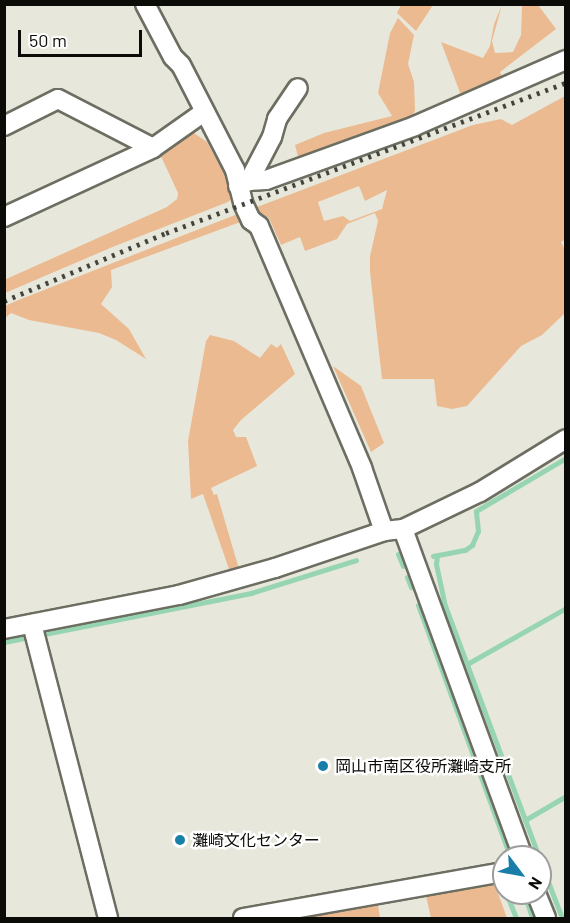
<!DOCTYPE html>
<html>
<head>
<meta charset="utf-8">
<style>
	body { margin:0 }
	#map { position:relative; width:570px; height:923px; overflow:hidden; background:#e7e8db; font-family:Barlow,"Noto Sans JP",sans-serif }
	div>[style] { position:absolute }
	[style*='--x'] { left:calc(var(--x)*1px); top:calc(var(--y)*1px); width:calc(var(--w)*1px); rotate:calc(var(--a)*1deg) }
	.green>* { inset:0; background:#ecba91 }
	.stream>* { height:5px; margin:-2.5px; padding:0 2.5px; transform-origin:2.5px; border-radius:2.5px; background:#97d5b2 }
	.roads { filter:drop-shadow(2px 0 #6d6e62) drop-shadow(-2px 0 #6d6e62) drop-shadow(0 2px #6d6e62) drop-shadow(0 -2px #6d6e62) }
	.minor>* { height:18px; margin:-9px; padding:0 9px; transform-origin:9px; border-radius:9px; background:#fff }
	.rail>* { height:4.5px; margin-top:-2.25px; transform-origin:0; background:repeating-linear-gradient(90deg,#43443d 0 3px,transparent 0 9px) }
	.dots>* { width:16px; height:16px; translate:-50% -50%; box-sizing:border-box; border:3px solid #fff; border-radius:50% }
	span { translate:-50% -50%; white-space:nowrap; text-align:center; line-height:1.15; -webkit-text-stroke:4.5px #fff; paint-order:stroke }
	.poi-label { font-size:16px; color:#0b0c07 }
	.left { translate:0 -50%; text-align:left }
	.frame { position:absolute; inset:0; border:6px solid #0b0c07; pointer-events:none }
	.north { position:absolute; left:492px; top:845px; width:60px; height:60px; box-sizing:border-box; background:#fff; border:2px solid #9d9e9c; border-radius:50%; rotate:122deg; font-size:16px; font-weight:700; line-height:24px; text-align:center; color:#0b0c07 }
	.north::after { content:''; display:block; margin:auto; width:21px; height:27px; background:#197fa9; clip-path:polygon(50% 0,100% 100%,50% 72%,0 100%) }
	.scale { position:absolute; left:18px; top:30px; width:124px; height:27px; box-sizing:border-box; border:3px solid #0b0c07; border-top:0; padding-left:8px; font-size:18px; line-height:21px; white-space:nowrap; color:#0b0c07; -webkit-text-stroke:4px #fff; paint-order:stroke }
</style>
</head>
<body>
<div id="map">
	<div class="green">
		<div style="clip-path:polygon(401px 5px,401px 4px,433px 5px,416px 31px,397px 13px)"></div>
		<div style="clip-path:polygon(502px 5px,492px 41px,495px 53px,513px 52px,521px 35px,522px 6px,512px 5px,538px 5px,556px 29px,500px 72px,503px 79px,462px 98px,441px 42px,483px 58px,490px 46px,494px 24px)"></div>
		<div style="clip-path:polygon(398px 18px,414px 35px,408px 64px,414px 82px,415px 110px,411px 120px,299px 161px,295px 145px,324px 133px,392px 116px,378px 93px,390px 33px)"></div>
		<div style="clip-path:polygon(evenodd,565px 96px,566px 239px,561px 242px,565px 250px,565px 313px,542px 335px,521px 346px,467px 406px,452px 409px,437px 406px,434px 379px,382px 379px,370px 272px,370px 256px,378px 221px,375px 213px,347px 224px,337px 239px,305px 251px,300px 237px,281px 245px,269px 218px,259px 212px,257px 207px,473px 125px,501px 119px,512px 125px,565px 96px,359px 186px,365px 201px,387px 190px,382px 209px,350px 221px,343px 216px,324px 221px,318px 202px,359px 186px)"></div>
		<div style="clip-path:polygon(191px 131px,207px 142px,230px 185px,233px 198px,228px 202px,115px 246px,5px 293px,4px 280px,167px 207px,177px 199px,178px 193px,159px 152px)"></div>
		<div style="clip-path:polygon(240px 213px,243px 221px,111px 270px,112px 287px,101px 304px,129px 329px,146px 359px,116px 340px,99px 333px,29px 320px,11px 313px,5px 318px,5px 306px,16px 301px)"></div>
		<div style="clip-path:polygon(210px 335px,234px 341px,260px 358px,271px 344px,277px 348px,281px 344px,295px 374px,241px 420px,233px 430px,236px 437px,246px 437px,257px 466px,211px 488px,214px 495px,217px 494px,239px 569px,230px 572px,203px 494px,191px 499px,188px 441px,206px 341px)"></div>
		<div style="clip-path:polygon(333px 366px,361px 386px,384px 443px,371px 452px)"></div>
		<div style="clip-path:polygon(494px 882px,507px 918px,431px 918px,426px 896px)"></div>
		<div style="clip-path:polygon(378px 905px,380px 918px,302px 918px)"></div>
	</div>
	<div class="stream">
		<div style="--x:398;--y:554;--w:13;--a:67"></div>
		<div style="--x:437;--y:555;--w:9;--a:96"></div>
		<div style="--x:436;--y:564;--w:40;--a:78"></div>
		<div style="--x:444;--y:603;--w:271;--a:69.5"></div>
		<div style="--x:433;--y:556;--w:33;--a:-11"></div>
		<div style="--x:465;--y:550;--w:9;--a:-36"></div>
		<div style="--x:472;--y:545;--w:15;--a:-67"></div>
		<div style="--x:478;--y:531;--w:20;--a:-96"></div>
		<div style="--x:476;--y:511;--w:104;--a:-30.5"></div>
		<div style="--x:407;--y:577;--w:11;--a:68"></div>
		<div style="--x:418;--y:605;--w:267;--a:69.9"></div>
		<div style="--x:4;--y:642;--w:252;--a:-11.2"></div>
		<div style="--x:251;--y:593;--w:110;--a:-17.4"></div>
		<div style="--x:467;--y:664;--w:114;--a:-29.5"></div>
		<div style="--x:525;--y:820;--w:48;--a:-30.3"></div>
		<div style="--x:540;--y:861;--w:61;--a:68.9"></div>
		<div style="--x:506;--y:893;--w:27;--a:68"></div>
		<div style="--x:524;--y:893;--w:26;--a:72"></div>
	</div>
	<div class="roads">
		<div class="minor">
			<div style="--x:145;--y:4;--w:60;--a:62.2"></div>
			<div style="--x:173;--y:57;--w:11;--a:45"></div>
			<div style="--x:181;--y:65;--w:118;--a:62.8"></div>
			<div style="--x:235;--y:170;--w:34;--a:76"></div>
			<div style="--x:243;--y:203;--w:19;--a:65"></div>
			<div style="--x:251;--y:220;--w:10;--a:37"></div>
			<div style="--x:259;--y:226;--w:263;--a:66.9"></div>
			<div style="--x:362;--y:468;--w:67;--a:70.8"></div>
			<div style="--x:4;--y:126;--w:60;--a:-26.6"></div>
			<div style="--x:58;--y:99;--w:107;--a:27.3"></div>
			<div style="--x:249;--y:181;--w:50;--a:-62.4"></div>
			<div style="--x:272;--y:137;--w:19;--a:-74"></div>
			<div style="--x:277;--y:119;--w:37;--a:-56"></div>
			<div style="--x:238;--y:186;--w:12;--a:-24"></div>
			<div style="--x:249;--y:181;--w:17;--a:-3"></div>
			<div style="--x:266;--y:180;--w:158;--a:-19.9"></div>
			<div style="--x:415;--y:126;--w:165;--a:-23.6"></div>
			<div style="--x:4;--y:217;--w:164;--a:-24.8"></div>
			<div style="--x:153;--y:148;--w:62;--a:-35.2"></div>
			<div style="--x:403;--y:529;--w:349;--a:69.9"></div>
			<div style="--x:32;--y:624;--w:304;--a:75.5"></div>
			<div style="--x:4;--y:629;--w:178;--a:-11"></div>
			<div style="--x:179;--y:595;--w:100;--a:-15.7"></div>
			<div style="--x:275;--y:568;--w:115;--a:-18.7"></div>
			<div style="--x:384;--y:531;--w:19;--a:-6"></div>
			<div style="--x:403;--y:529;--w:85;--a:-25.7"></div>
			<div style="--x:480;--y:492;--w:101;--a:-31.6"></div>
			<div style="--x:536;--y:893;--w:27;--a:68"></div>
			<div style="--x:243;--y:918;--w:265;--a:-10"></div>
		</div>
	</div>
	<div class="rail">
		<div style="--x:4;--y:301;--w:176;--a:-22.8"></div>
		<div style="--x:166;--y:233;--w:427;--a:-20.6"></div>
	</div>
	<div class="dots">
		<div style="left:323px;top:766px;background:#197fa9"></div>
		<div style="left:180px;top:840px;background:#197fa9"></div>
	</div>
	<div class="poi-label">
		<span class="left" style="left:335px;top:766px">岡山市南区役所灘崎支所</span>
		<span class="left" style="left:192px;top:840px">灘崎文化センター</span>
	</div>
	<div class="frame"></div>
	<div class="north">N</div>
	<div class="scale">50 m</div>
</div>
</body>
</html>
